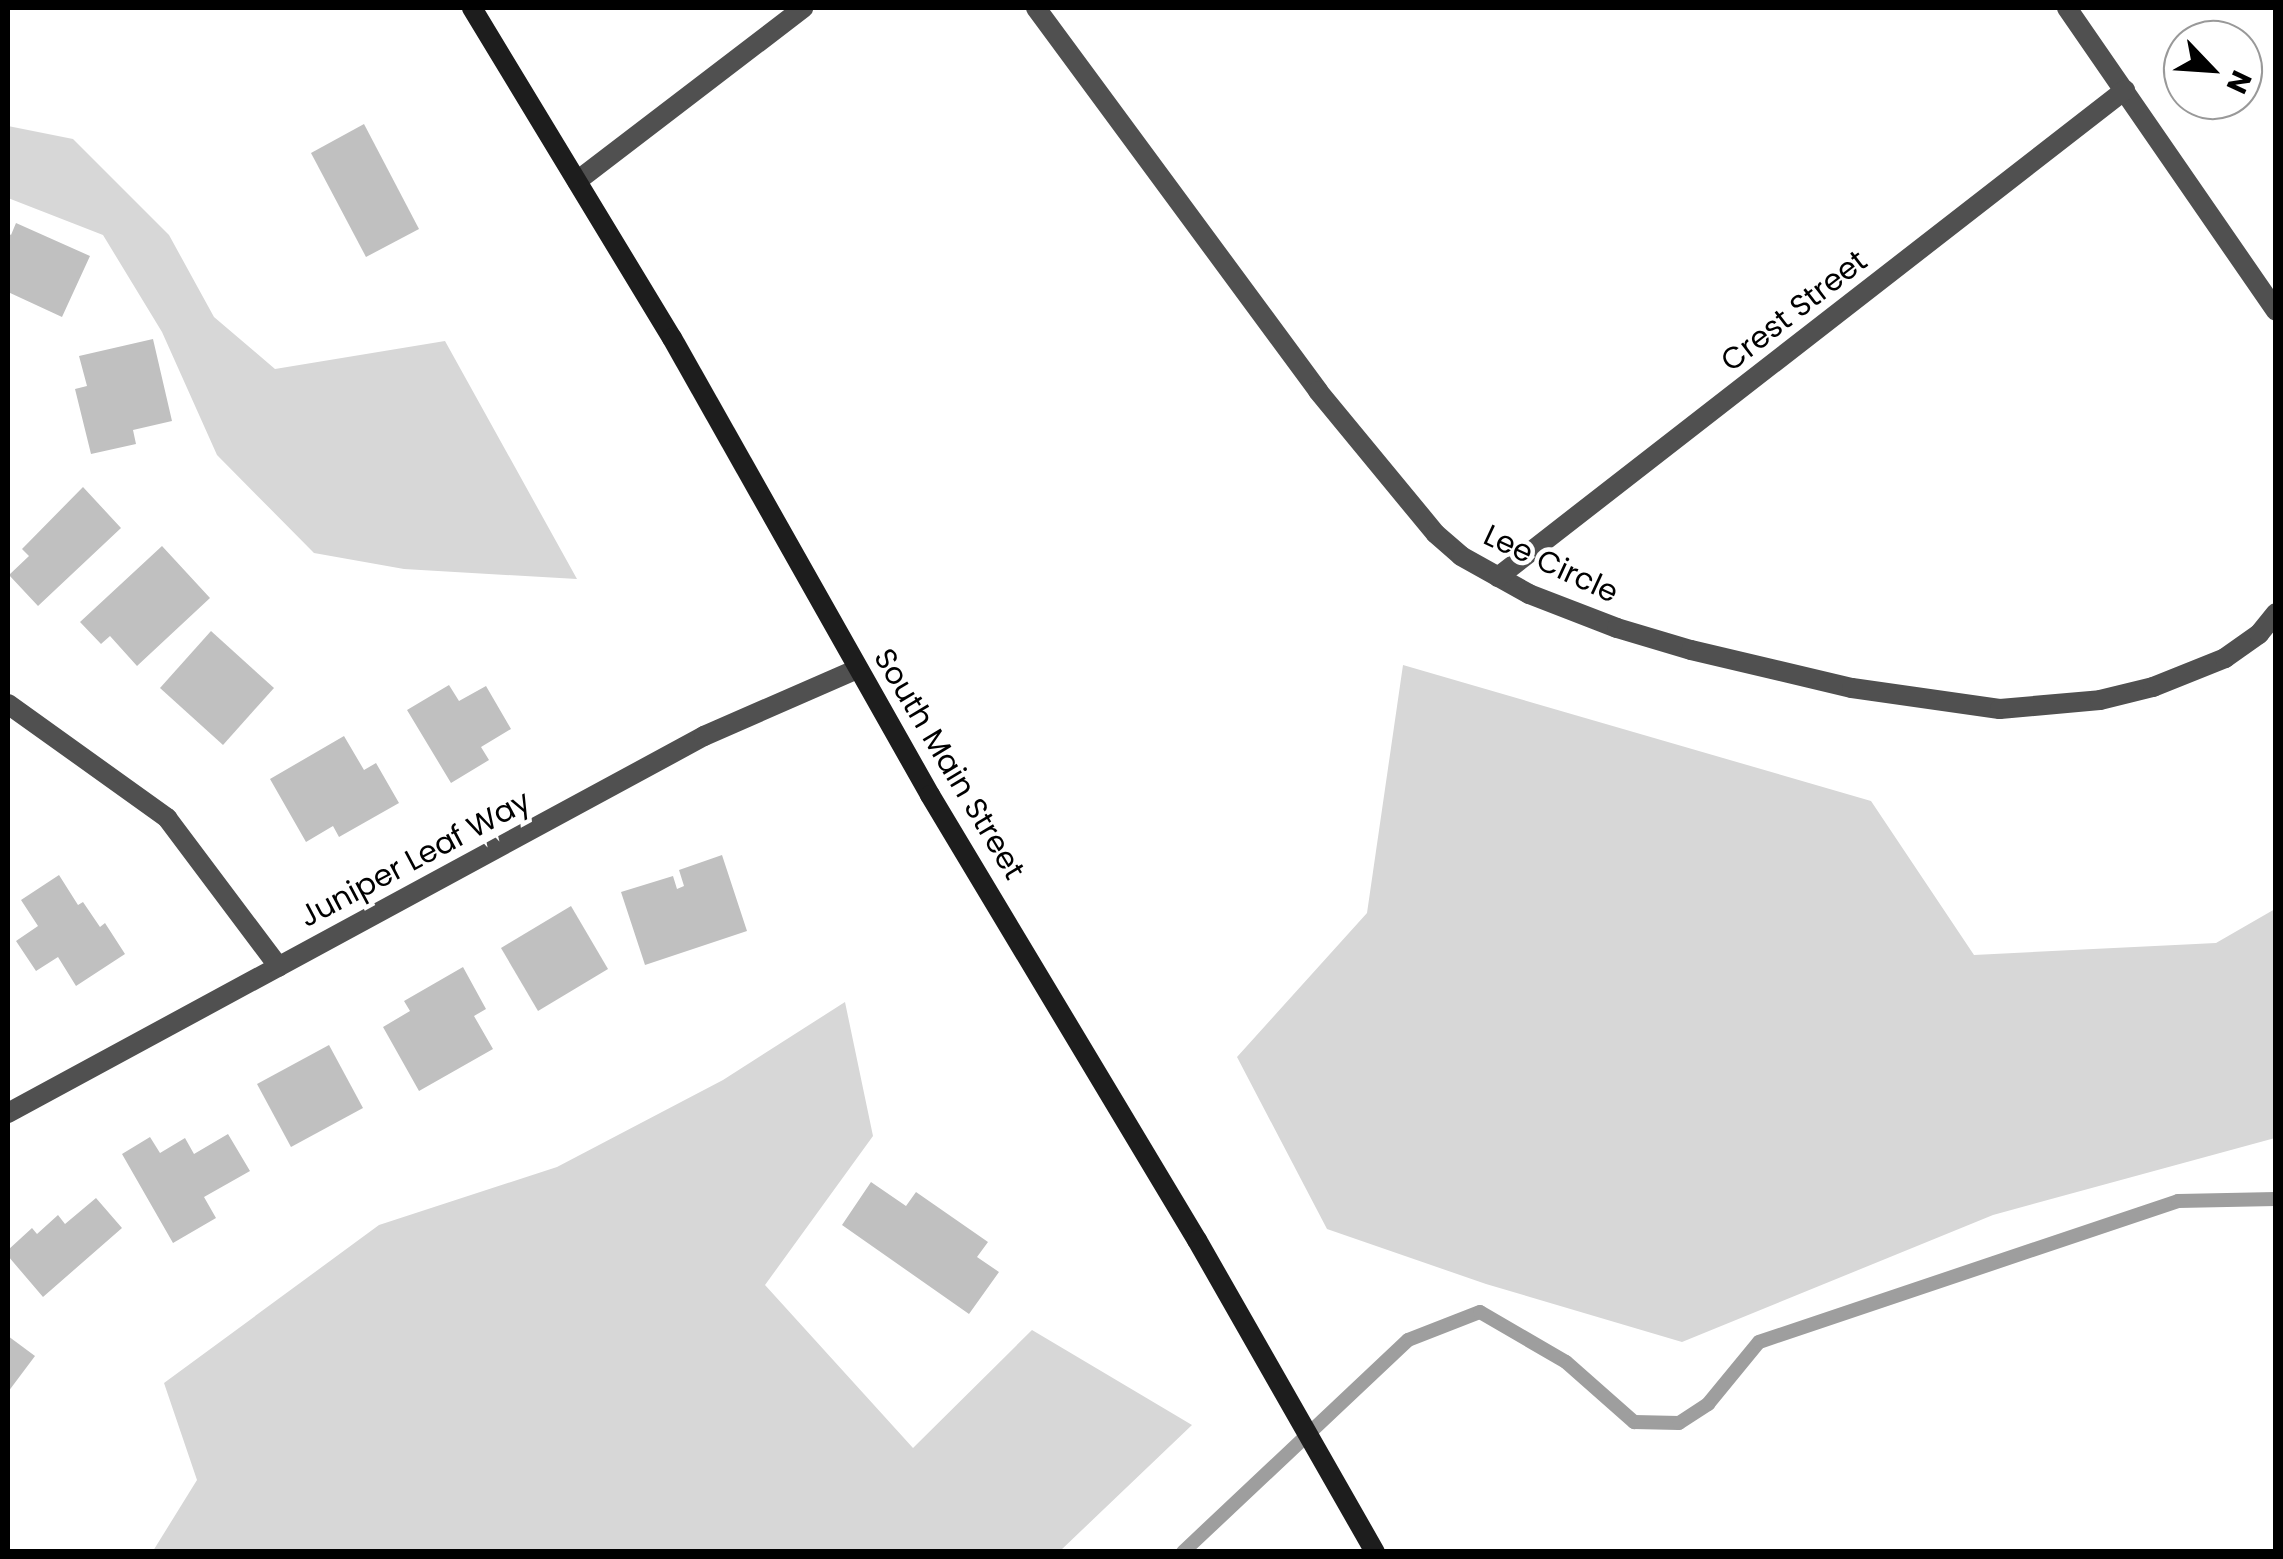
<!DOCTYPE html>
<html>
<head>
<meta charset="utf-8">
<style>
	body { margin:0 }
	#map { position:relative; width:2283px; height:1559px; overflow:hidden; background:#fff; font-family:Poppins,sans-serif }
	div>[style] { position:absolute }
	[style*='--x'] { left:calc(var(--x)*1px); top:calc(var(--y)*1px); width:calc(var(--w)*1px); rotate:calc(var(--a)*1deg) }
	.green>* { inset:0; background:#d7d7d7 }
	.stream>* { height:14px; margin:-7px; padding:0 7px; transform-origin:7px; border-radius:7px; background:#9e9e9e }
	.building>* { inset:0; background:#c0c0c0 }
	.minor>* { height:20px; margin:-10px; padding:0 10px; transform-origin:10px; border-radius:10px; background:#505050 }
	.secondary>* { height:20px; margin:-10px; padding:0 10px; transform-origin:10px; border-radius:10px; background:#1d1d1d }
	span { translate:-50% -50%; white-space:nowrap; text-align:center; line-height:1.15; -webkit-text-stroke:9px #fff; paint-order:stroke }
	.street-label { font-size:30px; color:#000 }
	.frame { position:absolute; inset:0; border:10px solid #000; pointer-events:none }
	.north { position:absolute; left:2163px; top:20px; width:100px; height:100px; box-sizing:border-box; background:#fff; border:2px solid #999; border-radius:50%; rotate:115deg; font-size:28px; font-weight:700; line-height:40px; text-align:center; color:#000 }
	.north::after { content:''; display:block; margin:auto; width:35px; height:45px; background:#000; clip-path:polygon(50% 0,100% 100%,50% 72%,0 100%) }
</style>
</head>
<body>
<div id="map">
	<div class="green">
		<div style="clip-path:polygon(8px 126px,73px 139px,169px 235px,214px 317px,275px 369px,445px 341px,577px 579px,404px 569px,314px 553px,217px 455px,162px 332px,103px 235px,8px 198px)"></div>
		<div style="clip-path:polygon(1403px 665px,1871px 801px,1974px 955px,2216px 943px,2275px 909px,2275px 1138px,1993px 1215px,1682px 1342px,1486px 1284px,1327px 1229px,1237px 1057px,1367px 913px)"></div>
		<div style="clip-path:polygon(845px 1002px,873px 1136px,765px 1285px,913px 1448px,1032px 1330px,1192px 1425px,1060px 1551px,153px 1551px,197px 1480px,164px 1383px,379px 1225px,557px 1167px,723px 1080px)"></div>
	</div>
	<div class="stream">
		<div style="--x:1183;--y:1552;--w:309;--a:-43.3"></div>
		<div style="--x:1408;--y:1340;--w:77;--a:-21.3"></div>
		<div style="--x:1480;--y:1312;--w:99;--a:30.2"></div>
		<div style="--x:1566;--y:1362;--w:91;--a:41.4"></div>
		<div style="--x:1634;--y:1422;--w:45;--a:1.3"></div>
		<div style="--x:1679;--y:1423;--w:35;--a:-33"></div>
		<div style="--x:1708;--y:1404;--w:80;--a:-50.6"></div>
		<div style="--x:1759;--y:1342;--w:442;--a:-18.6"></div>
		<div style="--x:2178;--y:1201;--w:98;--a:-1.2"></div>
	</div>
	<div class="building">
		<div style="clip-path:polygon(364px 124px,419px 229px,366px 257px,311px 153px)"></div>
		<div style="clip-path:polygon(16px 223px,90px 256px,62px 317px,8px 292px,8px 233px,11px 235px)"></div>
		<div style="clip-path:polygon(153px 339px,172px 421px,133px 430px,136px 444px,91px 454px,75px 389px,87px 386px,79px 356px)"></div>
		<div style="clip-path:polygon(83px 487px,121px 528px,38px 606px,9px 575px,29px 556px,22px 549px)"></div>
		<div style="clip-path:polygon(162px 546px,210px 598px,137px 666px,110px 636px,101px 644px,80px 622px)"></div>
		<div style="clip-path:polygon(211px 631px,274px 688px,223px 745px,160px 688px)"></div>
		<div style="clip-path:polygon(449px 685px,459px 701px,486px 686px,511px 729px,481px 747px,489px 760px,451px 783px,407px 710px)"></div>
		<div style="clip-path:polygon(344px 736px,364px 770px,376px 763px,399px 803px,339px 837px,333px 826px,306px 842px,270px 779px)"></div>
		<div style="clip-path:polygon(722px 855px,747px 931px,645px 965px,621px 892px,673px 876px,677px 889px,684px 886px,679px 870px)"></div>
		<div style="clip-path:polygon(59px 875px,78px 905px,83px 902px,100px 927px,105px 923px,125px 954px,76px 986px,58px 957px,36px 971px,16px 941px,38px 926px,21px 900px)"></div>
		<div style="clip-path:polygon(571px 906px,608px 969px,538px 1011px,501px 948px)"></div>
		<div style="clip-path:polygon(463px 967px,486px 1009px,474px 1016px,493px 1049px,419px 1091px,383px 1027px,410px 1011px,404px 1001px)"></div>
		<div style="clip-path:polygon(329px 1045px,363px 1108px,291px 1147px,257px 1084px)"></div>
		<div style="clip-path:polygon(228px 1134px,250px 1171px,204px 1197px,216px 1218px,173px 1243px,122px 1154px,150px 1137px,160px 1153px,185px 1138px,194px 1154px)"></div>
		<div style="clip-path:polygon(871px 1182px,906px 1206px,916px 1192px,988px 1242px,977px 1257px,999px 1272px,969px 1314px,842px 1225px)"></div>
		<div style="clip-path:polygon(96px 1198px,122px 1228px,43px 1297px,8px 1256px,8px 1250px,32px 1228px,37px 1234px,58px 1215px,65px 1224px)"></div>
		<div style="clip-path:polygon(8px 1336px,35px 1356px,8px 1392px)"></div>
	</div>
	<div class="minor">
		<div style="--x:1036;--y:8;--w:476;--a:53.6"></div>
		<div style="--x:1318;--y:391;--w:185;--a:50.5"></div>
		<div style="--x:1436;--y:534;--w:33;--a:41"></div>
		<div style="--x:1461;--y:556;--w:78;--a:29.2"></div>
		<div style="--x:1529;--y:594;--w:94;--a:21.1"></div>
		<div style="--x:1617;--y:628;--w:77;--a:16.6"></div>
		<div style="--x:1691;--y:650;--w:165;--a:13.3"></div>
		<div style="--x:1852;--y:688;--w:149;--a:8.1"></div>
		<div style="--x:2000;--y:709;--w:100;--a:-5.1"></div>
		<div style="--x:2100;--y:700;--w:55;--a:-13.8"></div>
		<div style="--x:2153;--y:687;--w:78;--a:-21.9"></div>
		<div style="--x:2225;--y:658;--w:42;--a:-35.2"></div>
		<div style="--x:2259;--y:634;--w:27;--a:-51"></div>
		<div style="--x:2067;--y:8;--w:368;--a:55.4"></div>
		<div style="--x:577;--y:181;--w:285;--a:-37.4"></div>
		<div style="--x:1498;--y:577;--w:794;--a:-37.84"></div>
		<div style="--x:8;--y:704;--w:196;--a:35.6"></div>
		<div style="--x:167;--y:818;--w:186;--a:53.1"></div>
		<div style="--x:8;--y:1113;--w:792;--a:-28.44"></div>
		<div style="--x:704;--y:736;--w:167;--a:-23.6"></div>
	</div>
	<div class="secondary">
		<div style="--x:472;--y:8;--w:386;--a:58.8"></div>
		<div style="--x:672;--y:338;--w:525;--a:60.55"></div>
		<div style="--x:930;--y:795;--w:519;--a:59.04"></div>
		<div style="--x:1197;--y:1240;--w:359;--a:60.3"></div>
	</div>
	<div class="street-label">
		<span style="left:1794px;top:311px;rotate:-38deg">Crest Street</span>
		<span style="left:1551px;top:564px;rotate:25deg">Lee Circle</span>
		<span style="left:949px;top:764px;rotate:59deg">South Main Street</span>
		<span style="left:415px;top:859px;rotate:-28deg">Juniper Leaf Way</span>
	</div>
	<div class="frame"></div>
	<div class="north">N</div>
</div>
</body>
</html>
